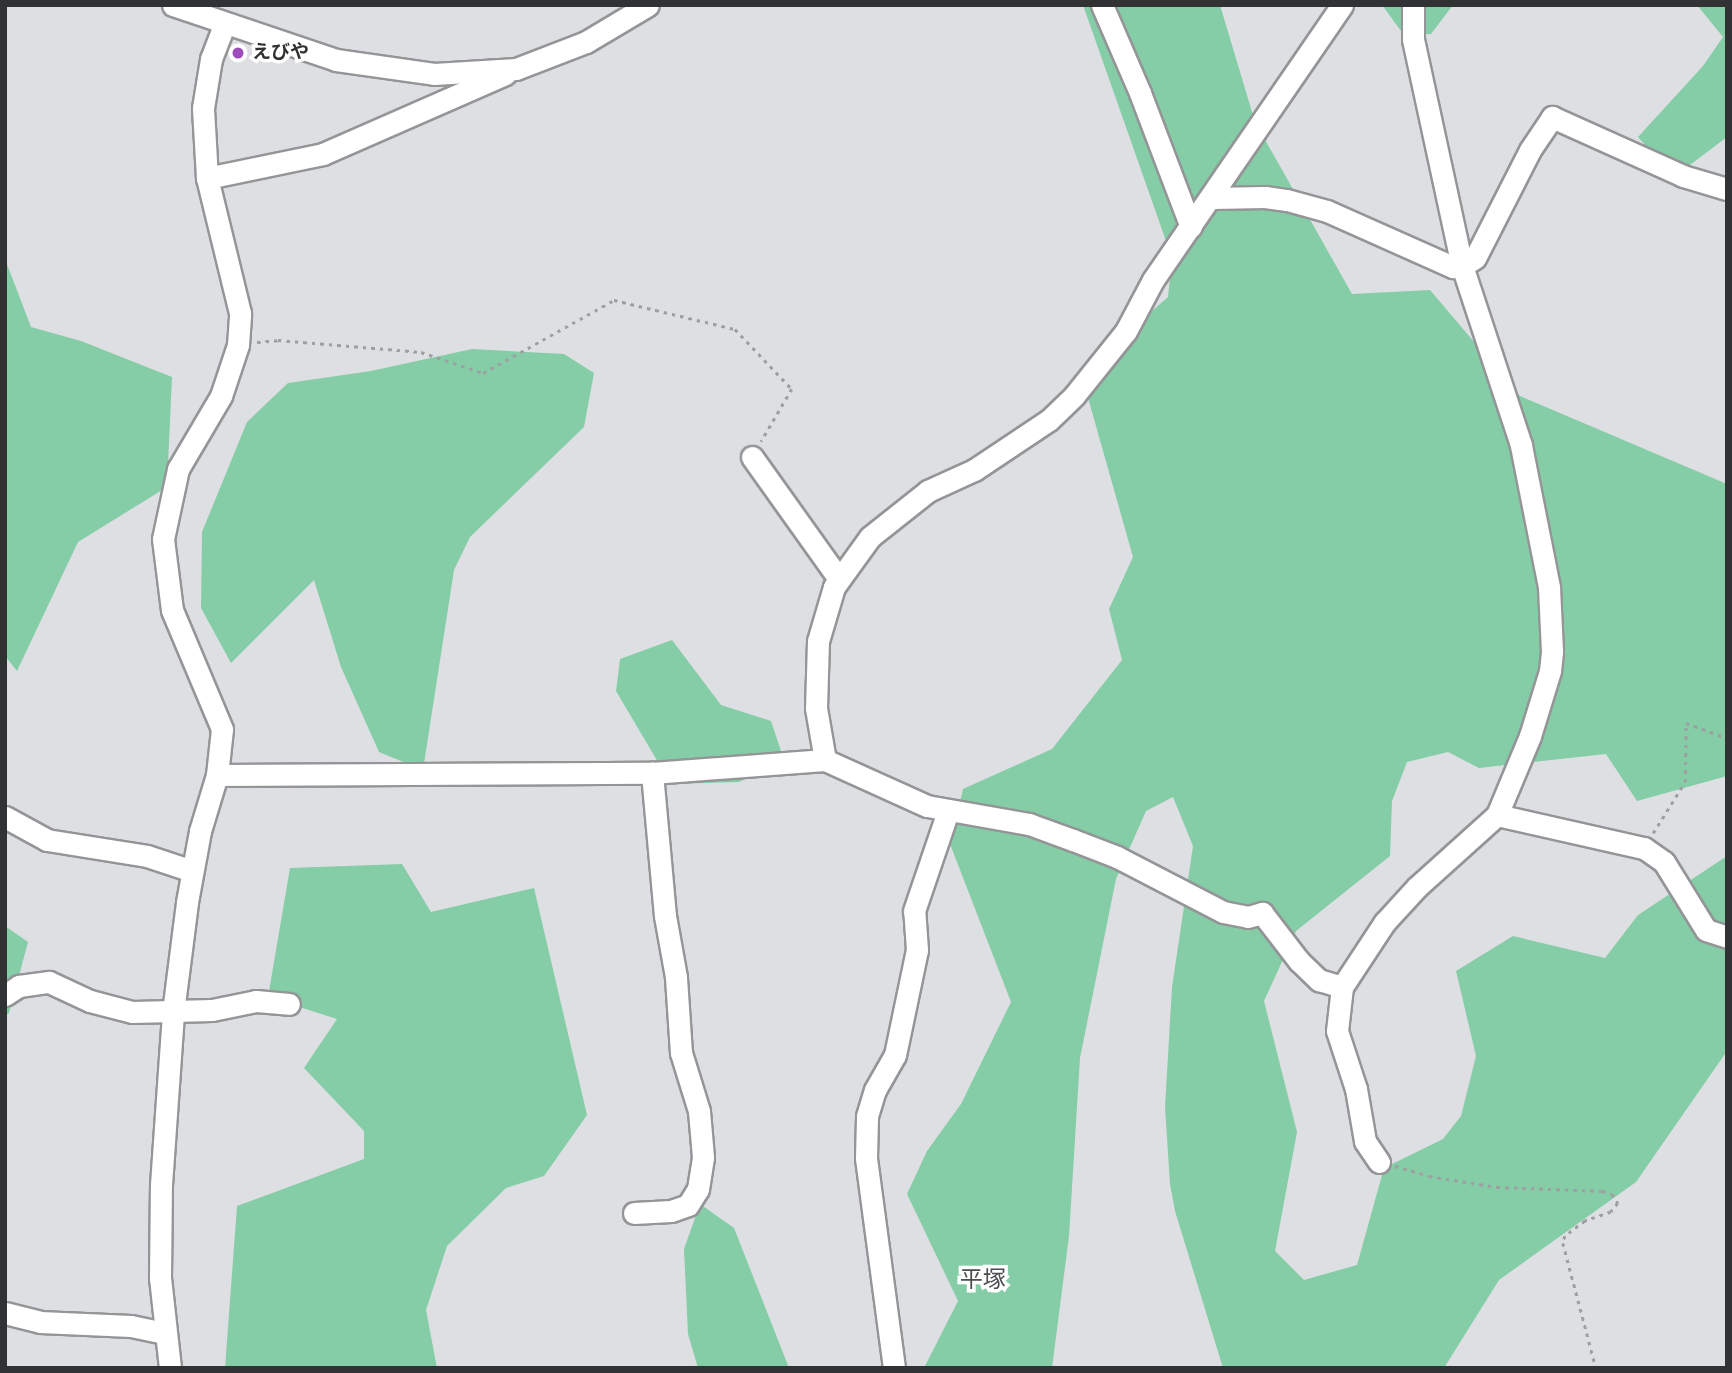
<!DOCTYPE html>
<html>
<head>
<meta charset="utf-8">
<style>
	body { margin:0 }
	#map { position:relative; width:1732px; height:1373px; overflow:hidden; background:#dedfe2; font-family:"Varela Round","Noto Sans JP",sans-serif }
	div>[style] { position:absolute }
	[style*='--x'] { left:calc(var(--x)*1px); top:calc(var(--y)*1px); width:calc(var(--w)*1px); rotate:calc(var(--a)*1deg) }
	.green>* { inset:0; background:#84cda7 }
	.path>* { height:2.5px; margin-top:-1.25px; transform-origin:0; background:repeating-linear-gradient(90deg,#9e9fa1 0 3.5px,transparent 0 8.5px) }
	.roads { filter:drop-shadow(2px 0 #949597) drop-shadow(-2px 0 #949597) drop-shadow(0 2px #949597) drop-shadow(0 -2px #949597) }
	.minor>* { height:21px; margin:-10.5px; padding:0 10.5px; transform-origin:10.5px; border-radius:10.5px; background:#fff }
	.dots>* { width:19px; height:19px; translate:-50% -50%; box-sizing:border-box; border:4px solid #fff; border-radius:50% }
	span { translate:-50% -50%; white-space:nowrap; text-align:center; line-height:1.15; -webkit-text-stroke:7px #fff; paint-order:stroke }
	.poi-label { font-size:19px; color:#313233; font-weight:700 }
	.left { translate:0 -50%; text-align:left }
	.quarter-label { font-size:23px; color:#4c4d50 }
	.frame { position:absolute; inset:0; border:7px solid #313233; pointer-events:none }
</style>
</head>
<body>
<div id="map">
	<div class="green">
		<div style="clip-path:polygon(1083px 5px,1220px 5px,1255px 122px,1352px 294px,1430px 290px,1520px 396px,1727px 484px,1727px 776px,1637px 801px,1606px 754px,1479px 768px,1448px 752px,1407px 762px,1392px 801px,1390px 856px,1296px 931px,1264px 1001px,1297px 1132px,1275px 1251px,1304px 1280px,1357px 1265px,1384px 1168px,1443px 1139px,1461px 1116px,1476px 1056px,1456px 971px,1513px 936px,1605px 958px,1638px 915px,1727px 856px,1727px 1051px,1636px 1182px,1499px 1280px,1444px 1368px,1223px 1368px,1175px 1211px,1170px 1184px,1165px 1107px,1172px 987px,1193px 846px,1173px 797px,1146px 811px,1116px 879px,1080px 1058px,1069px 1236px,1052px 1368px,924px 1368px,958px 1301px,907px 1194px,927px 1151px,961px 1104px,1011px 1002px,950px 844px,963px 789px,1052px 749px,1122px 660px,1109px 609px,1133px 557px,1081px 373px,1168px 297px,1172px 258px)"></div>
		<div style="clip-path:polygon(1382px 5px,1453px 5px,1431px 34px,1404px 35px)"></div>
		<div style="clip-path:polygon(1697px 5px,1727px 5px,1727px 137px,1674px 177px,1638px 137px,1703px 66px,1723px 37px)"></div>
		<div style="clip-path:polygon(5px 259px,31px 327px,81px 341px,172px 377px,167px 487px,78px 542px,17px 671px,5px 656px)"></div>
		<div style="clip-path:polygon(472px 349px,564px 354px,594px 373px,584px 427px,470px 537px,454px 570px,423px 770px,379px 752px,341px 667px,314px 580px,231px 663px,201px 608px,202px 532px,247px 422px,288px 383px,371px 371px)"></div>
		<div style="clip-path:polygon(672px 640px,721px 705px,771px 721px,784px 760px,739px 782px,671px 784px,616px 691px,620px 659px)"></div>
		<div style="clip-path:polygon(402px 864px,431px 912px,534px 888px,587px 1115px,544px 1176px,506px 1188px,447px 1246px,426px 1310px,437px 1368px,225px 1368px,237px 1206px,364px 1159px,364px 1131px,304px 1068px,337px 1019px,268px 997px,290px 868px)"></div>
		<div style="clip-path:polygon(5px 926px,28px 942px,9px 1013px,5px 1016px)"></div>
		<div style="clip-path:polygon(700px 1204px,734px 1228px,789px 1368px,698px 1368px,688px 1334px,684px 1249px)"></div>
	</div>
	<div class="path">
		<div style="--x:257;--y:342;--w:21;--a:-5"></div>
		<div style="--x:278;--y:340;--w:144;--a:4.8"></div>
		<div style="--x:421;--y:352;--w:65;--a:18.7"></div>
		<div style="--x:483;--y:373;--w:150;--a:-29.1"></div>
		<div style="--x:614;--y:300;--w:124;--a:13.5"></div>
		<div style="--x:735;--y:329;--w:83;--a:46.5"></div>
		<div style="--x:792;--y:389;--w:61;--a:120.3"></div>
		<div style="--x:1653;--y:833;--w:60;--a:-57.9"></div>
		<div style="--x:1685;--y:782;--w:59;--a:-89"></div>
		<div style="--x:1686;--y:723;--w:44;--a:20.1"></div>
		<div style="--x:1395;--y:1166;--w:35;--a:16"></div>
		<div style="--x:1429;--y:1176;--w:69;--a:9.2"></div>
		<div style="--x:1497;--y:1187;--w:105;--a:2.2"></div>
		<div style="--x:1602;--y:1191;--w:10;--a:17"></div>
		<div style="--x:1612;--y:1194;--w:11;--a:56"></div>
		<div style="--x:1618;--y:1203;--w:11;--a:128"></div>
		<div style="--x:1611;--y:1212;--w:28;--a:161"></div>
		<div style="--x:1585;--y:1221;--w:25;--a:143"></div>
		<div style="--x:1565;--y:1236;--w:7;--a:106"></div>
		<div style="--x:1563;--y:1243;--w:129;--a:75.2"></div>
	</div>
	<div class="roads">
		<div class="minor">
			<div style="--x:173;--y:5;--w:172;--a:18.6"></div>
			<div style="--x:336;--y:60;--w:99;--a:8.1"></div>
			<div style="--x:434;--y:74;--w:82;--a:-3.5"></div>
			<div style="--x:516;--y:69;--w:75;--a:-21.1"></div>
			<div style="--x:586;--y:42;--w:72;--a:-30.8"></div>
			<div style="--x:1102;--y:5;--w:96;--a:66.6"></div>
			<div style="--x:1140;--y:93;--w:143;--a:69.2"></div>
			<div style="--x:1342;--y:5;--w:334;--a:124.5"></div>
			<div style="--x:1153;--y:280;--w:58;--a:117.9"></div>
			<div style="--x:1126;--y:331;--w:83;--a:128.7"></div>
			<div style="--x:1074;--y:396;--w:35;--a:136"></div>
			<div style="--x:1049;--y:420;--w:90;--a:146.3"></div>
			<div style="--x:974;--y:470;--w:51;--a:155.5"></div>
			<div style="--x:928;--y:491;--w:74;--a:141.6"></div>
			<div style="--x:870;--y:537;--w:62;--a:125.8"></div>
			<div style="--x:834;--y:587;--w:56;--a:106.5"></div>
			<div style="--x:818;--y:641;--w:67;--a:91.7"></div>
			<div style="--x:816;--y:708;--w:53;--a:80.2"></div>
			<div style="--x:825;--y:760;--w:112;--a:24.3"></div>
			<div style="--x:927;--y:806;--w:104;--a:10"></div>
			<div style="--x:1029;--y:824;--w:47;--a:20"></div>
			<div style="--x:1073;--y:840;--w:47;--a:21.1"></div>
			<div style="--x:1117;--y:857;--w:119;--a:27.4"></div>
			<div style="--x:1223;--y:912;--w:25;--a:11"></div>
			<div style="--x:1248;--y:917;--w:15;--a:-16"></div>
			<div style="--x:1262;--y:913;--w:61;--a:52.4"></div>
			<div style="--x:1299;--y:961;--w:28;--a:44"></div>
			<div style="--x:1319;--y:980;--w:24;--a:17"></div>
			<div style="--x:207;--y:178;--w:118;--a:-11.7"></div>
			<div style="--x:323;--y:154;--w:199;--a:-23.7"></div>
			<div style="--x:1212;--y:198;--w:53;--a:-1.1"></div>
			<div style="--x:1265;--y:197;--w:22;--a:8"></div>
			<div style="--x:1287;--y:200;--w:41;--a:15.4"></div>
			<div style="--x:1327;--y:211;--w:138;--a:24"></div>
			<div style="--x:1453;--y:267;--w:9;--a:-6"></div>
			<div style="--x:1462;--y:266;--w:15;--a:-32"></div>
			<div style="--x:1475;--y:258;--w:121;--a:-63"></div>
			<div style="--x:1530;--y:150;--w:40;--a:-56"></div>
			<div style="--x:1552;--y:117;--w:144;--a:24.2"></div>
			<div style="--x:1683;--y:176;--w:46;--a:16.5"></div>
			<div style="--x:752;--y:457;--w:150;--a:54.5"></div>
			<div style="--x:217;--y:775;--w:435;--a:-0.3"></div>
			<div style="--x:652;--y:773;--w:173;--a:-4.3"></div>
			<div style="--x:1497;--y:815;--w:151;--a:12.7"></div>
			<div style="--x:1644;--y:848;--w:24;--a:35"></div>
			<div style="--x:1664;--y:862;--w:80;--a:58.3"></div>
			<div style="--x:1706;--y:930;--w:22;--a:18"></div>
			<div style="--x:5;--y:817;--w:48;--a:28.7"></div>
			<div style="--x:47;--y:840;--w:101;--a:9.1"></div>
			<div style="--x:147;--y:856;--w:47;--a:18.4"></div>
			<div style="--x:5;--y:995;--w:17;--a:-33"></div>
			<div style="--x:19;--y:986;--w:30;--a:-8"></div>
			<div style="--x:49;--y:982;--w:45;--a:24.9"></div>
			<div style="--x:90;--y:1001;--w:43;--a:14.7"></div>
			<div style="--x:132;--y:1012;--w:80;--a:-1.4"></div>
			<div style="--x:212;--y:1010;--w:45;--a:-11.6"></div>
			<div style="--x:256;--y:1001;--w:33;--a:5"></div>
			<div style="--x:1379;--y:1162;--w:25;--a:-124"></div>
			<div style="--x:1365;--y:1141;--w:53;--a:-99.8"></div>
			<div style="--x:1356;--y:1089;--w:61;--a:-108.1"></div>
			<div style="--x:1337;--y:1031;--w:44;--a:-83.5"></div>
			<div style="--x:1342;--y:987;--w:77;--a:-56.7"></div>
			<div style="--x:1384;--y:923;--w:49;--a:-47.5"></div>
			<div style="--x:1417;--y:887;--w:108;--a:-42"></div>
			<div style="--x:1497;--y:815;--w:86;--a:-67.3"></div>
			<div style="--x:1530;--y:736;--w:68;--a:-72.9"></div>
			<div style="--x:1550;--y:671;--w:20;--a:-84"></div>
			<div style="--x:1552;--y:651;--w:64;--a:-92.7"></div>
			<div style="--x:1549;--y:587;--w:145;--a:-101.2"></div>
			<div style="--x:1521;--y:445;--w:188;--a:-108.2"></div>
			<div style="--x:1462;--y:266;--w:232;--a:-102.2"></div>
			<div style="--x:1413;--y:39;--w:34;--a:-90"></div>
			<div style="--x:634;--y:1213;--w:37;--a:-3"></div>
			<div style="--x:671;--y:1211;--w:18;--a:-19"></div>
			<div style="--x:688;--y:1205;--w:19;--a:-58"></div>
			<div style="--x:698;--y:1189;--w:32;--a:-81"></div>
			<div style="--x:703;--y:1157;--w:46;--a:-95"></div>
			<div style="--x:699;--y:1111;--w:61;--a:-107.2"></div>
			<div style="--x:681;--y:1053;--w:76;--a:-93.8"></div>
			<div style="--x:676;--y:977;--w:62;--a:-100.2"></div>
			<div style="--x:665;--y:916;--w:144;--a:-95.2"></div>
			<div style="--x:5;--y:1313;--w:36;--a:14"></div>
			<div style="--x:40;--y:1322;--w:91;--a:2.5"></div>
			<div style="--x:131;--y:1326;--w:34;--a:12"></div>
			<div style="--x:170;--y:1368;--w:91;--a:-96.3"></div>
			<div style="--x:160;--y:1278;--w:93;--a:-89.4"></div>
			<div style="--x:161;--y:1185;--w:173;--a:-86"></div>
			<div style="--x:173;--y:1012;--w:111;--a:-82.7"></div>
			<div style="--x:187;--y:902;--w:72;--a:-79.6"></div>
			<div style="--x:200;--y:831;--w:59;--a:-73.1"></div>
			<div style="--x:217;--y:775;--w:46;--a:-83.8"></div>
			<div style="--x:222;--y:729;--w:129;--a:-112.8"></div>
			<div style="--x:172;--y:610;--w:72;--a:-97.2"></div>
			<div style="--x:163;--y:539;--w:72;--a:-77.9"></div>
			<div style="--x:178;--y:469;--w:85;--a:-59.5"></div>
			<div style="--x:221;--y:396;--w:54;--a:-71.6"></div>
			<div style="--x:238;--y:345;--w:32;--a:-86"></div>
			<div style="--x:240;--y:313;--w:139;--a:-103.7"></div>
			<div style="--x:207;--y:178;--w:70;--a:-93.3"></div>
			<div style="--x:203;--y:108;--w:50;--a:-80.7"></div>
			<div style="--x:211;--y:59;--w:36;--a:-69"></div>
			<div style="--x:894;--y:1368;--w:212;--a:-97.6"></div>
			<div style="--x:866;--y:1158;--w:42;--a:-88.6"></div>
			<div style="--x:867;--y:1116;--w:27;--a:-73"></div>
			<div style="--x:875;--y:1090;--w:40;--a:-60.3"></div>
			<div style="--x:895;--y:1055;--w:107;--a:-78.2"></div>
			<div style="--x:917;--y:950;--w:39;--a:-94"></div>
			<div style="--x:914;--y:911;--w:106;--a:-71.2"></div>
		</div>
	</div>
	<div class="dots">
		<div style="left:238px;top:53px;background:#9e4cbc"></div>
	</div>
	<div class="poi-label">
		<span class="left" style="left:252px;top:53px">えびや</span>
	</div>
	<div class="quarter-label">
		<span style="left:983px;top:1280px">平塚</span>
	</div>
	<div class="frame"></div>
</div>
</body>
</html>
